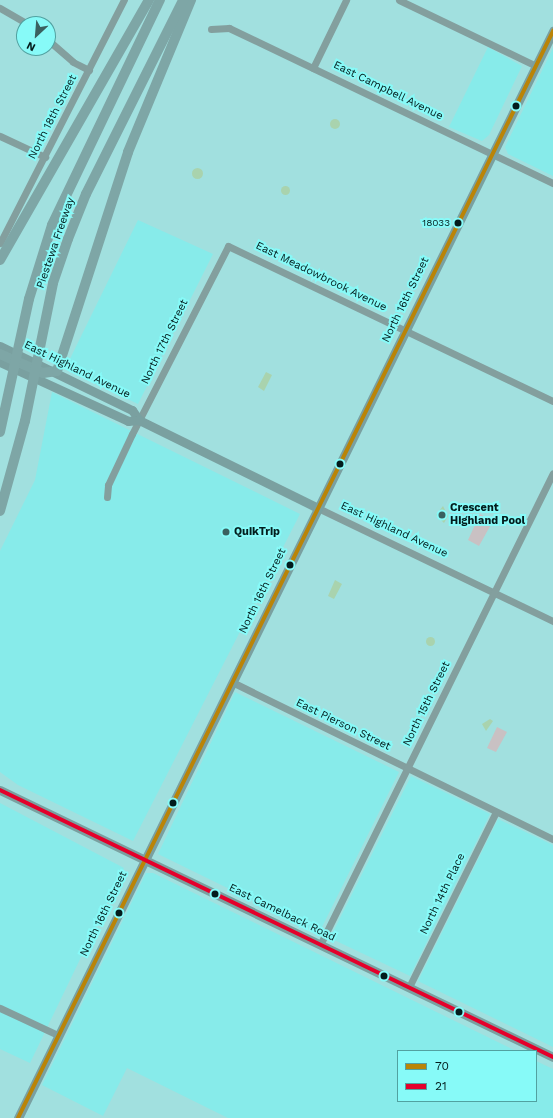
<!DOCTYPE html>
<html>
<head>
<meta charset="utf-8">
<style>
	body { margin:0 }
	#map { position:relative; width:553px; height:1118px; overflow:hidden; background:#a1e0df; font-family:"Work Sans",sans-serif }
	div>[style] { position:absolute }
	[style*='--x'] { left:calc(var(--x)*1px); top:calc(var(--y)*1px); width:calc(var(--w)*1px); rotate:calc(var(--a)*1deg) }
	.built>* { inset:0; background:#87ebea }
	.green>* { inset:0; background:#c9c1c3 }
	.water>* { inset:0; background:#a9d3ae }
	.round { border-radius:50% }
	.minor>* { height:7px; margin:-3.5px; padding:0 3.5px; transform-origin:3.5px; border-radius:3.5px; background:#839f9e }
	.major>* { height:9px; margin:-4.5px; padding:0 4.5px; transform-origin:4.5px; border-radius:4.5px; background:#7aa0a0 }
	.highway>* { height:10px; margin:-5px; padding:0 5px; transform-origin:5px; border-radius:5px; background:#7ea6a6 }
	.bus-1>* { height:4px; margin:-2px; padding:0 2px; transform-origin:2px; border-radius:2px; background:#ba8407 }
	.bus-2>* { height:4px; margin:-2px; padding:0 2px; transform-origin:2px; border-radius:2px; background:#e4002b }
	.dots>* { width:11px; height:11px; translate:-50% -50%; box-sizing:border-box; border:2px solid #87faf8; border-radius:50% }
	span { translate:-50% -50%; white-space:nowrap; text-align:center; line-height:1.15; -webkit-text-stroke:4px #87faf8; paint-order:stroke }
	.bus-label { font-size:10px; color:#031c1c }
	.right { translate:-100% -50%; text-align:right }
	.street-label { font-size:11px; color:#031c1c }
	.poi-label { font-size:11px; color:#031c1c; font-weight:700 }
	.left { translate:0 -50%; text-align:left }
	.legend { position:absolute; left:397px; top:1050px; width:140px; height:52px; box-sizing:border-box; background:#87faf8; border:1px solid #52a1a0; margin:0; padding:5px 7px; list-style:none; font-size:12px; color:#031c1c }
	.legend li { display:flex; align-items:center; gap:8px; height:20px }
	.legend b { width:20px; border:1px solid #52a1a0 }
	.north { position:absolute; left:16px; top:16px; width:40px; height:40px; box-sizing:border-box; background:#87faf8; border:1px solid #52a1a0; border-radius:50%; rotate:206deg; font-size:11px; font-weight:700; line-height:16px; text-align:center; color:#031c1c }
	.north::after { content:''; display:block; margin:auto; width:14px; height:18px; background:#3a6160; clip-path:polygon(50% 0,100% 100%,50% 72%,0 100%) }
</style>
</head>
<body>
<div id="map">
	<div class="built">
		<div style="clip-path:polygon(488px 47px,522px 66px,489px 135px,482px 141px,449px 127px)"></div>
		<div style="clip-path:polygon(553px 48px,553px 176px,508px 154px,505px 147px)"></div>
		<div style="clip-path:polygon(138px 220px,213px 254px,138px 404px,65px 369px)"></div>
		<div style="clip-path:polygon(52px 392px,300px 514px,133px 841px,18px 785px,0 772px,0 551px,35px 480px)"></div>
		<div style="clip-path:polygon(235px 692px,399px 772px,319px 933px,158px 854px)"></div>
		<div style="clip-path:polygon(411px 776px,490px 814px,410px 976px,330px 938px)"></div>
		<div style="clip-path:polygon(0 803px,124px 868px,30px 1063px,0 1049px)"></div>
		<div style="clip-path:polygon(498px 819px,553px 845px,553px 1047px,418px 981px)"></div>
		<div style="clip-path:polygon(146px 873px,153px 873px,516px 1051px,398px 1051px,398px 1101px,536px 1101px,536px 1061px,553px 1069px,553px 1118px,228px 1118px,127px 1068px,103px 1116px,42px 1085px)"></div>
	</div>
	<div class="green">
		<div style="clip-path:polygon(480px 514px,493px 521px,479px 546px,468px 540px)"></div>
		<div style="clip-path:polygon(497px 727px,507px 732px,496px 752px,487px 748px)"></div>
	</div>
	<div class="water">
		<div class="round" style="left:330px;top:119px;width:10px;height:10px"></div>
		<div class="round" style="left:191.5px;top:167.5px;width:11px;height:11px"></div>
		<div class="round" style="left:280.5px;top:185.5px;width:9px;height:9px"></div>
		<div style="clip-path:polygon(266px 372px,272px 375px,264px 391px,258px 387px)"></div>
		<div style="clip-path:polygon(443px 506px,448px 516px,444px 523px,436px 515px)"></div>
		<div style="clip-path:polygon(335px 580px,342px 584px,334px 599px,328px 596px)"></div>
		<div class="round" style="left:425.5px;top:636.5px;width:9px;height:9px"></div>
		<div style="clip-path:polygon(490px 719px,493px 721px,486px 731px,482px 724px)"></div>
	</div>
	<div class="minor">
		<div style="--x:399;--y:0;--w:152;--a:25.7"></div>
		<div style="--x:0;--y:8;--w:32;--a:30"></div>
		<div style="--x:211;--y:29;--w:18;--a:-3"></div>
		<div style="--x:229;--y:28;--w:359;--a:25.6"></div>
		<div style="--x:48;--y:40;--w:33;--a:41"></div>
		<div style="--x:73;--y:62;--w:18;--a:27"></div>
		<div style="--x:313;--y:68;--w:76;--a:-64.1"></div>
		<div style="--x:0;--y:136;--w:50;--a:25"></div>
		<div style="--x:0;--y:243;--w:273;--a:-63"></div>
		<div style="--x:107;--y:497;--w:12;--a:-85"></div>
		<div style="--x:108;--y:485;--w:56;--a:-64.8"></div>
		<div style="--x:132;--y:434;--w:211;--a:-62.9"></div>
		<div style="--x:228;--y:246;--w:360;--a:25.5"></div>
		<div style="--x:318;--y:508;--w:261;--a:25.7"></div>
		<div style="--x:232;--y:682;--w:357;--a:26.1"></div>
		<div style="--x:320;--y:945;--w:526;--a:-63.73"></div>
		<div style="--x:409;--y:987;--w:195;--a:-63.6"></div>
		<div style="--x:0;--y:1008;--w:64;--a:25"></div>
	</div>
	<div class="major">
		<div style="--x:0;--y:346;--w:147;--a:25.9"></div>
		<div style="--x:132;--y:410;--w:12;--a:55"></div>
		<div style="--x:0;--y:362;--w:141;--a:24.7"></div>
		<div style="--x:128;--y:421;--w:11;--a:-5"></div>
		<div style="--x:139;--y:420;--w:199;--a:26.2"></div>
		<div style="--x:0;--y:790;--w:614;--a:25.77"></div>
		<div style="--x:18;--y:1118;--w:1212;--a:-63.79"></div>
	</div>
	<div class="highway">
		<div style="--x:0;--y:260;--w:300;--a:-60.2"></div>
		<div style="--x:0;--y:354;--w:47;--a:23.8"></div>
		<div style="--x:43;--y:373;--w:14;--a:-8"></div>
		<div style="--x:57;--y:371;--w:230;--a:-72"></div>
		<div style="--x:128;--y:152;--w:165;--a:-67.5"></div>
		<div style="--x:0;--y:432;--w:136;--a:-77.7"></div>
		<div style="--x:29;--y:299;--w:77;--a:-72.7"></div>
		<div style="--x:52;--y:225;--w:250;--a:-64.4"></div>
		<div style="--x:0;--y:511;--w:93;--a:-74.5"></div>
		<div style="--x:25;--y:421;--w:141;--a:-78.5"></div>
		<div style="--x:53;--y:283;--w:46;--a:-71.2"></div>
		<div style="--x:68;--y:239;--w:48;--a:-68.2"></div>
		<div style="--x:86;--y:194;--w:217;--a:-63.4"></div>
	</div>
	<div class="bus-1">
		<div style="--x:18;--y:1118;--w:1212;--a:-63.79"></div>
	</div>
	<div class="bus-2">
		<div style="--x:0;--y:790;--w:614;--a:25.77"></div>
	</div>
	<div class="dots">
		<div style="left:516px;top:106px;background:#031c1c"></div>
		<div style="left:458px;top:223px;background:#031c1c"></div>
		<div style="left:340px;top:464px;background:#031c1c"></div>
		<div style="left:442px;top:515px;background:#3a6160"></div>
		<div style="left:226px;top:532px;background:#3a6160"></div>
		<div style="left:290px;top:565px;background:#031c1c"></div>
		<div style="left:173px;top:803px;background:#031c1c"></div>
		<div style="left:215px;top:894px;background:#031c1c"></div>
		<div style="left:119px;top:913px;background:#031c1c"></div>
		<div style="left:384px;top:976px;background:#031c1c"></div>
		<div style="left:459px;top:1012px;background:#031c1c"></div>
	</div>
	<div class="bus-label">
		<span class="right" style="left:450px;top:223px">18033</span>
	</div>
	<div class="street-label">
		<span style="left:388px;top:91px;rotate:26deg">East Campbell Avenue</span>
		<span style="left:53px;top:117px;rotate:-63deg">North 18th Street</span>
		<span style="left:56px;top:243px;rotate:-71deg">Piestewa Freeway</span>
		<span style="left:321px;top:277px;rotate:26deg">East Meadowbrook Avenue</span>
		<span style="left:406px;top:300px;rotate:-64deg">North 16th Street</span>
		<span style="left:165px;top:342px;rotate:-64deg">North 17th Street</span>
		<span style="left:77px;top:370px;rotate:26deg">East Highland Avenue</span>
		<span style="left:394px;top:530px;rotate:25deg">East Highland Avenue</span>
		<span style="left:263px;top:591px;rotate:-64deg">North 16th Street</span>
		<span style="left:427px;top:704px;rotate:-64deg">North 15th Street</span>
		<span style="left:343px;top:725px;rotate:26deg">East Pierson Street</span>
		<span style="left:443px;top:894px;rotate:-64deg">North 14th Place</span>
		<span style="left:282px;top:913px;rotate:26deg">East Camelback Road</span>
		<span style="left:104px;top:914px;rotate:-64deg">North 16th Street</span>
	</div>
	<div class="poi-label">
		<span class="left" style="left:450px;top:515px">Crescent<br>Highland Pool</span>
		<span class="left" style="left:234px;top:532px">QuikTrip</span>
	</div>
	<ul class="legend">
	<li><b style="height:5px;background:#ba8407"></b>70</li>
	<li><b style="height:5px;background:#e4002b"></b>21</li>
	</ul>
	<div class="north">N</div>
</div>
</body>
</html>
